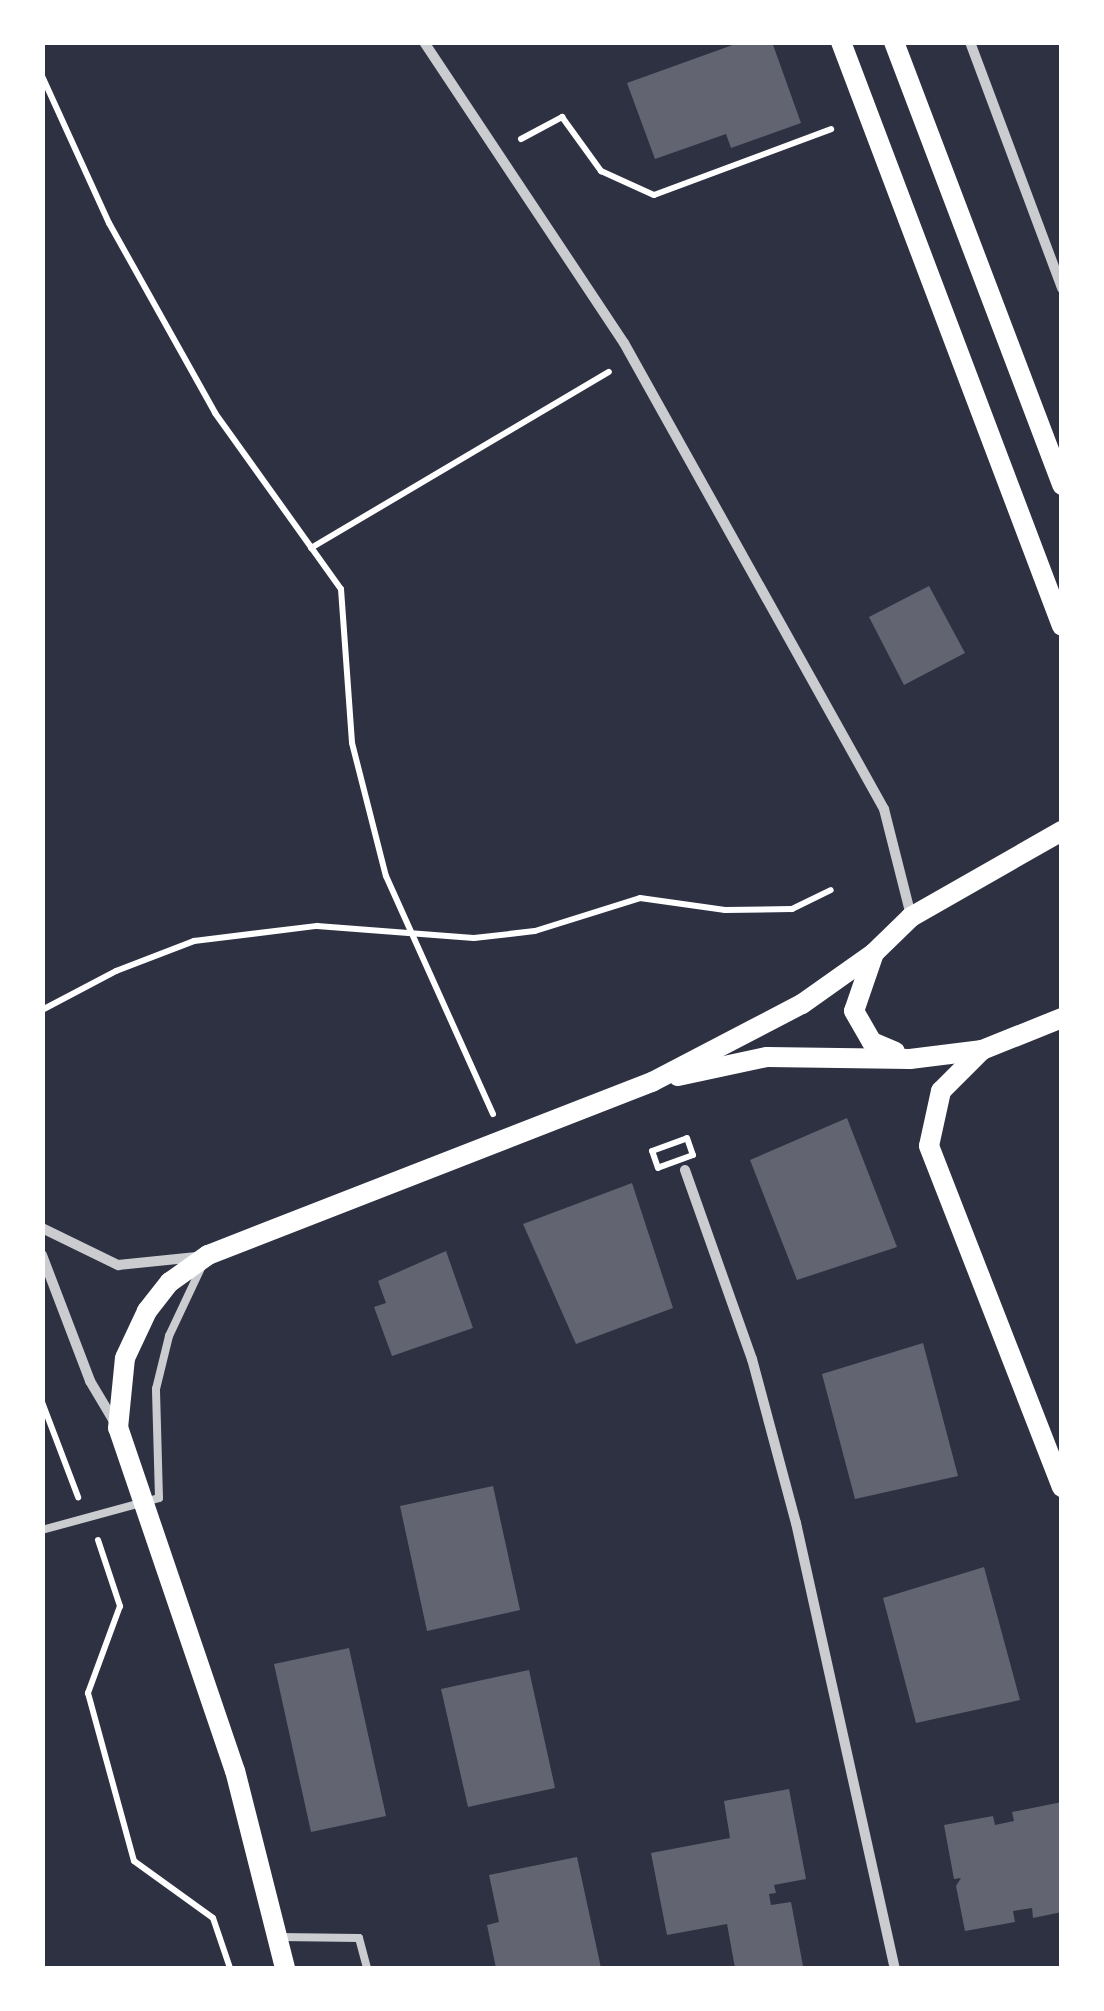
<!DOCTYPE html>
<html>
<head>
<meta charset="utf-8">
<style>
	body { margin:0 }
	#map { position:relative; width:1104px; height:2011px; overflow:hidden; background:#2d3142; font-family:Quicksand,sans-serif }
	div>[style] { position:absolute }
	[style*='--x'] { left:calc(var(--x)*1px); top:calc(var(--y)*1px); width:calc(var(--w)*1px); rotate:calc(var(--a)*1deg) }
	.building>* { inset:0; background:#626471 }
	.path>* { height:6px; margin:-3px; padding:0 3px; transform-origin:3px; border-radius:3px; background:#fff }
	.service>* { height:8px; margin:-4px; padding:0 4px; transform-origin:4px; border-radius:4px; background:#caccd0 }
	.minor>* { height:10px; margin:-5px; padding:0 5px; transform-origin:5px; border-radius:5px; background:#caccd0 }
	.secondary>* { height:20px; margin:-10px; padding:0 10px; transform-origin:10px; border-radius:10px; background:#fff }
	span { translate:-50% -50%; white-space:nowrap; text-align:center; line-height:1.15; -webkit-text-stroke:10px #fff; paint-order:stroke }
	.frame { position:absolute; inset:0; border:45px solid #fff; pointer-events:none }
</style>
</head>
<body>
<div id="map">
	<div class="building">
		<div style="clip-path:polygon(741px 42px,772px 42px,801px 123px,731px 148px,726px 134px,655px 159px,627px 83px)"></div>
		<div style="clip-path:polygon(929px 586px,965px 653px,904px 685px,869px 617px)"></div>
		<div style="clip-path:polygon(847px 1118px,897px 1247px,797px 1280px,750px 1160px)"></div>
		<div style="clip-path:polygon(632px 1183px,673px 1308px,576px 1344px,523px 1224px)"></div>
		<div style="clip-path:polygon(446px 1251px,473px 1328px,392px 1356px,374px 1307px,386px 1303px,378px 1281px)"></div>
		<div style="clip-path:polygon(923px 1343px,958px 1476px,855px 1499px,822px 1374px)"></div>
		<div style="clip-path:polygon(493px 1486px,520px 1610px,427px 1631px,400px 1506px)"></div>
		<div style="clip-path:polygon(984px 1567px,1020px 1700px,916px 1723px,883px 1598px)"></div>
		<div style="clip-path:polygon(349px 1648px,386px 1816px,311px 1832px,274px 1664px)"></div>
		<div style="clip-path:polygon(529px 1670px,555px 1788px,468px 1807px,441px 1689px)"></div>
		<div style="clip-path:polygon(789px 1789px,806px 1879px,774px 1885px,776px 1893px,769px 1894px,771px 1905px,791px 1902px,803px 1966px,735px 1968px,727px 1924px,667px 1935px,651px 1853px,730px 1838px,724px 1801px)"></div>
		<div style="clip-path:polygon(1062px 1802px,1062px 1912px,1033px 1918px,1032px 1908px,1013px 1911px,1015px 1922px,965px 1931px,956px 1886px,961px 1878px,954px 1879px,944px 1825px,993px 1816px,995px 1825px,1014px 1821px,1012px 1812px)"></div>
		<div style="clip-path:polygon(577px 1857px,601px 1968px,496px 1968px,487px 1925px,499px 1922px,489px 1875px)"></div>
	</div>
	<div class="path">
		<div style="--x:42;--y:76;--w:162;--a:65.5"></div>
		<div style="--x:109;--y:223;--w:218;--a:60.8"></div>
		<div style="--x:215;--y:413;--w:216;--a:54.4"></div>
		<div style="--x:341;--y:589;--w:154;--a:85.9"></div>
		<div style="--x:352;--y:743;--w:137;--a:75.7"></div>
		<div style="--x:386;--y:876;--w:261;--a:65.8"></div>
		<div style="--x:521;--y:139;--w:47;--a:-28.2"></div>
		<div style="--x:562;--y:117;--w:67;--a:54.2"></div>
		<div style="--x:601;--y:171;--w:58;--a:24.4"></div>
		<div style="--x:654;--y:195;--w:189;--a:-20.4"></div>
		<div style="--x:311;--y:548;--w:346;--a:-30.6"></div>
		<div style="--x:42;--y:1010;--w:84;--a:-27.8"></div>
		<div style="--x:116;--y:971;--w:84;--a:-21"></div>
		<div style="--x:194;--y:941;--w:124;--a:-7"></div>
		<div style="--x:317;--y:926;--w:157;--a:4.4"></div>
		<div style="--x:474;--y:938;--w:61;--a:-6.5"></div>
		<div style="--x:535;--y:931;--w:110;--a:-17.4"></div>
		<div style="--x:640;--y:898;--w:86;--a:8"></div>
		<div style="--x:725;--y:910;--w:67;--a:-0.9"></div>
		<div style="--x:792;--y:909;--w:43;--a:-26"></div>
		<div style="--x:687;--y:1138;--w:18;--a:71"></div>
		<div style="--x:693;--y:1155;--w:37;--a:160"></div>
		<div style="--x:658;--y:1168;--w:18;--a:-109"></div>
		<div style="--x:652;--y:1151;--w:37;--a:-20"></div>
		<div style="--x:42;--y:1402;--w:102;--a:69.2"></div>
		<div style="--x:98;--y:1540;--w:70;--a:71.6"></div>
		<div style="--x:120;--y:1606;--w:93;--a:110.2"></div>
		<div style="--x:88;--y:1693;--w:174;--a:74.7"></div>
		<div style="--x:134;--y:1861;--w:97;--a:35.8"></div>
		<div style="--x:213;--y:1918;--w:53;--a:71.2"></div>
	</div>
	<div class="service">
		<div style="--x:42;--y:1530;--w:121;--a:-15.3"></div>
		<div style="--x:159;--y:1498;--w:109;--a:-91.6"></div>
		<div style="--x:156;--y:1389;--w:55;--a:-76.2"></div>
		<div style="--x:169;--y:1336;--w:75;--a:-64.8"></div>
		<div style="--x:280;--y:1937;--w:79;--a:0.7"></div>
		<div style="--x:359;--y:1938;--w:31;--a:75"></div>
	</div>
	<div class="minor">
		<div style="--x:424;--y:42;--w:361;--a:56.4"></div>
		<div style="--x:624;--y:343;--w:534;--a:60.84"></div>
		<div style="--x:884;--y:809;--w:110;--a:75.8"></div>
		<div style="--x:970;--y:42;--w:263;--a:69.5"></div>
		<div style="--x:685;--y:1170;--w:201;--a:70.5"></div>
		<div style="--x:752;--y:1359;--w:170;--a:75"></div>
		<div style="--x:796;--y:1523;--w:456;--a:77.5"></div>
		<div style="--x:42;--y:1228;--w:85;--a:26"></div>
		<div style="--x:118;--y:1265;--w:79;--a:-5.8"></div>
		<div style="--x:42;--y:1255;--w:135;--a:69.1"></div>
		<div style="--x:90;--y:1381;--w:49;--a:59.2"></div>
	</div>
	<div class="secondary">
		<div style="--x:841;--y:42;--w:624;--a:69.27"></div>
		<div style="--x:894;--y:42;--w:474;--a:69.2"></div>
		<div style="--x:874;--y:953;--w:61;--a:109"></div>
		<div style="--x:854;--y:1011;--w:36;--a:60"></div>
		<div style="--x:872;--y:1042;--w:25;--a:23"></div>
		<div style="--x:982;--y:1050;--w:58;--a:135"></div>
		<div style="--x:941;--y:1091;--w:56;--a:102.3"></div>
		<div style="--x:929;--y:1146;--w:366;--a:68.7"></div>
		<div style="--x:678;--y:1076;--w:91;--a:-12.1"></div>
		<div style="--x:767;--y:1057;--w:143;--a:0.8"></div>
		<div style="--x:910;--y:1059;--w:73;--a:-7.1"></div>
		<div style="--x:982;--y:1050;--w:86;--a:-21.8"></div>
		<div style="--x:285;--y:1968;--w:203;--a:-104.2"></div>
		<div style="--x:235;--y:1771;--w:362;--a:-108.8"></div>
		<div style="--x:118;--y:1428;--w:70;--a:-84.3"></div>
		<div style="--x:125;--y:1358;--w:52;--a:-64.9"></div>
		<div style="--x:147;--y:1311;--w:37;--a:-52"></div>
		<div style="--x:170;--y:1282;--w:47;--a:-35.4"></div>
		<div style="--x:208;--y:1255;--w:477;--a:-21.3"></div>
		<div style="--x:652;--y:1082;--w:169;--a:-27.5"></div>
		<div style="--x:802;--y:1004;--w:88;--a:-35.3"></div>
		<div style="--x:874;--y:953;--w:52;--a:-44.2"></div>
		<div style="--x:911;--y:917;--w:174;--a:-29.7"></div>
	</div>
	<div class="frame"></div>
</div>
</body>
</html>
